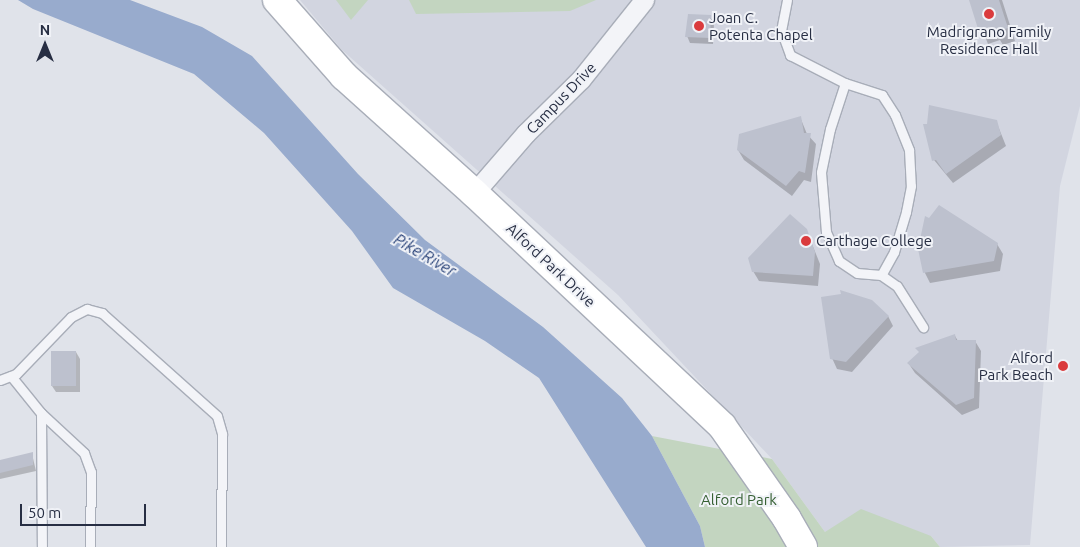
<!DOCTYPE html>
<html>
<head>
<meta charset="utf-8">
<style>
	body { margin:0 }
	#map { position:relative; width:1080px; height:547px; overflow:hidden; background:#e0e3ea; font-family:Ubuntu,sans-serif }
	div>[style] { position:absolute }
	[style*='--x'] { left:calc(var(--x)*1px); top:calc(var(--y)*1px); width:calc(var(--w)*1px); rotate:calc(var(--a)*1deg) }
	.built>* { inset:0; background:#d2d5e0 }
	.green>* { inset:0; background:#c3d5c0 }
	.water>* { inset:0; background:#98abcd }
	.shadow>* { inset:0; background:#0003 }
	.building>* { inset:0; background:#bdc1ce }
	.roads { filter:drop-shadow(1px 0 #a8adb8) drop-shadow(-1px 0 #a8adb8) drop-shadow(0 1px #a8adb8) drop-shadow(0 -1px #a8adb8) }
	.lane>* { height:9px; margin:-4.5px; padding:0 4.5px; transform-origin:4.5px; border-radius:4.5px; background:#f3f4f8 }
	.street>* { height:19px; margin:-9.5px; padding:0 9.5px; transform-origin:9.5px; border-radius:9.5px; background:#f3f4f8 }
	.primary>* { height:28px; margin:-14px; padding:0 14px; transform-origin:14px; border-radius:14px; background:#fff }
	.dots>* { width:14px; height:14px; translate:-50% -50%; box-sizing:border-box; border:2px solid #f0f2f7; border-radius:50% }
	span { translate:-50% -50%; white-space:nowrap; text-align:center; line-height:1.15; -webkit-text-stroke:4px #f0f2f7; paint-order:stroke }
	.poi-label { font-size:15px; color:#272e43 }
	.left { translate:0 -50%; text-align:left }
	.right { translate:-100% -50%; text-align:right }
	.street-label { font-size:15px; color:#272e43 }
	.park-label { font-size:15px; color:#366033 }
	.water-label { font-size:16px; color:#2d467b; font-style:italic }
	.north { position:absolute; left:20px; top:20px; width:50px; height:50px; -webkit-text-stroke:4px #f0f2f7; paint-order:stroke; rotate:0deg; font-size:14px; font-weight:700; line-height:20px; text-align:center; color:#272e43 }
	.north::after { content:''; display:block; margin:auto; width:18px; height:22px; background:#272e43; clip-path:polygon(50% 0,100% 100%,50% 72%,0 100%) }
	.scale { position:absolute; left:20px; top:504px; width:126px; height:22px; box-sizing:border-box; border:2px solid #272e43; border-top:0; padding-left:6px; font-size:15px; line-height:18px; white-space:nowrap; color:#272e43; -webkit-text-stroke:4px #f0f2f7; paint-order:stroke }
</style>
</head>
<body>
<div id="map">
	<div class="built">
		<div style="clip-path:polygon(300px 0,1080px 0,1080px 106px,1060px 186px,1030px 545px,940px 547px,931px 536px,825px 532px,772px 459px,618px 295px,342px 50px)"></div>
	</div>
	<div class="green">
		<div style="clip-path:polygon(336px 0,368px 0,351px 20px)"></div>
		<div style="clip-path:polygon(409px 0,596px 0,570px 11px,416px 14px)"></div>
		<div style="clip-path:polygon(652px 436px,772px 459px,825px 532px,861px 509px,931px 536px,940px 547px,705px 547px,700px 526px)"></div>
	</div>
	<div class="water">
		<div style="clip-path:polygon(18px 0,130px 0,202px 27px,252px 56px,358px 174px,425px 240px,543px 327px,622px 398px,652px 436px,700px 526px,705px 547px,646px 547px,539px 378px,485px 341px,393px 288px,352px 231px,264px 133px,194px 74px,33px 9px)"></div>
	</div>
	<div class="shadow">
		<div style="clip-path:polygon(971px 0,1002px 0,1015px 41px,1003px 45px,1000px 40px,988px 44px)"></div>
		<div style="clip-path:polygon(710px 17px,714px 23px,713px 44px,690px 43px,687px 36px)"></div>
		<div style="clip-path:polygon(800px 117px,807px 134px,816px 144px,811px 182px,804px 180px,792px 196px,744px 160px,738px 150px)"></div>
		<div style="clip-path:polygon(996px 121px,1006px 146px,953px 183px,934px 160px)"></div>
		<div style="clip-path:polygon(806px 229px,820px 264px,818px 286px,759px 281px,753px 271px)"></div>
		<div style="clip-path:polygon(997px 244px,1003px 254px,1000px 271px,930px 283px,925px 273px,919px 249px)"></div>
		<div style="clip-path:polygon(888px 316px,893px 326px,852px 372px,837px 369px,832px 358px)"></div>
		<div style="clip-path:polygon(955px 336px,958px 341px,975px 341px,981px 351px,979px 408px,962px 415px,915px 373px,909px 364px,919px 353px)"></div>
		<div style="clip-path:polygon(76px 352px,80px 359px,80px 392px,56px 392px,52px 386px)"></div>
		<div style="clip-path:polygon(32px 454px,36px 471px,0 479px,0 462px)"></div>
	</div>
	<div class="building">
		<div style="clip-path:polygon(969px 0,999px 0,1008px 28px,994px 33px,993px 27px,979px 32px)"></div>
		<div style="clip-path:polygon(688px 14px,711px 15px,710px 38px,685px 37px)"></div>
		<div style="clip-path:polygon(929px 105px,997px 120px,1001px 135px,946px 174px,936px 160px,932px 161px,923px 124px,927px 124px)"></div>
		<div style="clip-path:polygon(801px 116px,804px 133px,811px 133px,805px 173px,799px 171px,786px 186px,737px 150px,739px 134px)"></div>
		<div style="clip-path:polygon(939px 205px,998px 243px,994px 261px,923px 273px,918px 249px,925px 216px,929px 218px)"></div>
		<div style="clip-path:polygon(790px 214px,807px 229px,815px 252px,813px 276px,752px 272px,748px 258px)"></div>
		<div style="clip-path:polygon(840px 290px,872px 300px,889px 316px,846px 362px,830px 359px,821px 297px,841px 294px)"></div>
		<div style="clip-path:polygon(955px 334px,956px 340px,976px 340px,974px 398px,956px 405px,907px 363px,919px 352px,915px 348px)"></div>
		<div style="clip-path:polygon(51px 351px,76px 351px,76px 386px,51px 386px)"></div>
		<div style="clip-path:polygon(33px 452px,33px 465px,0 473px,0 460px)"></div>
	</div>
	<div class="roads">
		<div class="lane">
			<div style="--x:787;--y:0;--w:31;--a:101"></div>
			<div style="--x:781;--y:30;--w:27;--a:70"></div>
			<div style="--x:790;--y:55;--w:62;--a:27"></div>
			<div style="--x:845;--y:83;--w:39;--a:18"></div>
			<div style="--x:882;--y:95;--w:24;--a:57"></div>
			<div style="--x:895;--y:115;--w:38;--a:68"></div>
			<div style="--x:909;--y:150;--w:36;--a:87"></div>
			<div style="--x:911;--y:186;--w:26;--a:101"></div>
			<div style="--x:906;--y:212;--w:42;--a:106.7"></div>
			<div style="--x:894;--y:252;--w:26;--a:119"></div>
			<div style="--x:881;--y:275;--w:24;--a:-175"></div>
			<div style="--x:857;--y:273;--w:22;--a:-146"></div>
			<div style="--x:839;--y:261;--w:32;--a:-114"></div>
			<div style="--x:826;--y:232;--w:60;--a:-94.8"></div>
			<div style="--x:821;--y:172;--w:44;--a:-78.2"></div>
			<div style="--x:830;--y:129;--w:48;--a:-71.9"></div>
			<div style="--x:881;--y:275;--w:19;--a:35"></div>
			<div style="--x:897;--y:286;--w:49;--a:57.6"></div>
			<div style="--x:11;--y:376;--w:48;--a:51"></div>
			<div style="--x:41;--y:413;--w:134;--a:89.6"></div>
			<div style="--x:0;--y:380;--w:17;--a:-21"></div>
			<div style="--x:16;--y:374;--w:79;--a:-46"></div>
			<div style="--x:71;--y:317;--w:18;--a:-27"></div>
			<div style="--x:87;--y:309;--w:16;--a:15"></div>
			<div style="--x:102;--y:313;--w:154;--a:41.8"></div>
			<div style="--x:217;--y:416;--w:19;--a:74"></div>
			<div style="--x:222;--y:434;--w:113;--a:90.5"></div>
			<div style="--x:41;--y:413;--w:59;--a:42.9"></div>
			<div style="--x:84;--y:453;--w:20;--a:70"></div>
			<div style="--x:91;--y:472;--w:75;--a:90.8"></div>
		</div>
		<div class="street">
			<div style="--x:474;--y:193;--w:79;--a:-49.1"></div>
			<div style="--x:526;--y:133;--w:77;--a:-44.5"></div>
			<div style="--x:581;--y:79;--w:101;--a:-51.4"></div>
		</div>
		<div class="primary">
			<div style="--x:277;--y:0;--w:101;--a:48.6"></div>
			<div style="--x:344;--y:76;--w:175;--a:42"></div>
			<div style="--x:474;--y:193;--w:340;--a:43.2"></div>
			<div style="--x:722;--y:426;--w:113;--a:55"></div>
			<div style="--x:787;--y:519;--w:32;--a:60"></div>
		</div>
	</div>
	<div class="dots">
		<div style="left:989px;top:14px;background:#da3b3d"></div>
		<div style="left:699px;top:26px;background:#da3b3d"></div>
		<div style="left:806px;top:241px;background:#da3b3d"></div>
		<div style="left:1063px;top:366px;background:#da3b3d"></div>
	</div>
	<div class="poi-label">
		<span class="left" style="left:709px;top:26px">Joan C.<br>Potenta Chapel</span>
		<span style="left:989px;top:40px">Madrigrano Family<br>Residence Hall</span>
		<span class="left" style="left:816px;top:241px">Carthage College</span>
		<span class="right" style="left:1053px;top:366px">Alford<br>Park Beach</span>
	</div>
	<div class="street-label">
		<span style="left:561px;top:98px;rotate:-46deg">Campus Drive</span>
		<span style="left:551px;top:265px;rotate:43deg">Alford Park Drive</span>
	</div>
	<div class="park-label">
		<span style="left:739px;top:500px">Alford Park</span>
	</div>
	<div class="water-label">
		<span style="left:425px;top:255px;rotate:30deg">Pike River</span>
	</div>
	<div class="north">N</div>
	<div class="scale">50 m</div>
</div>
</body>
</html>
